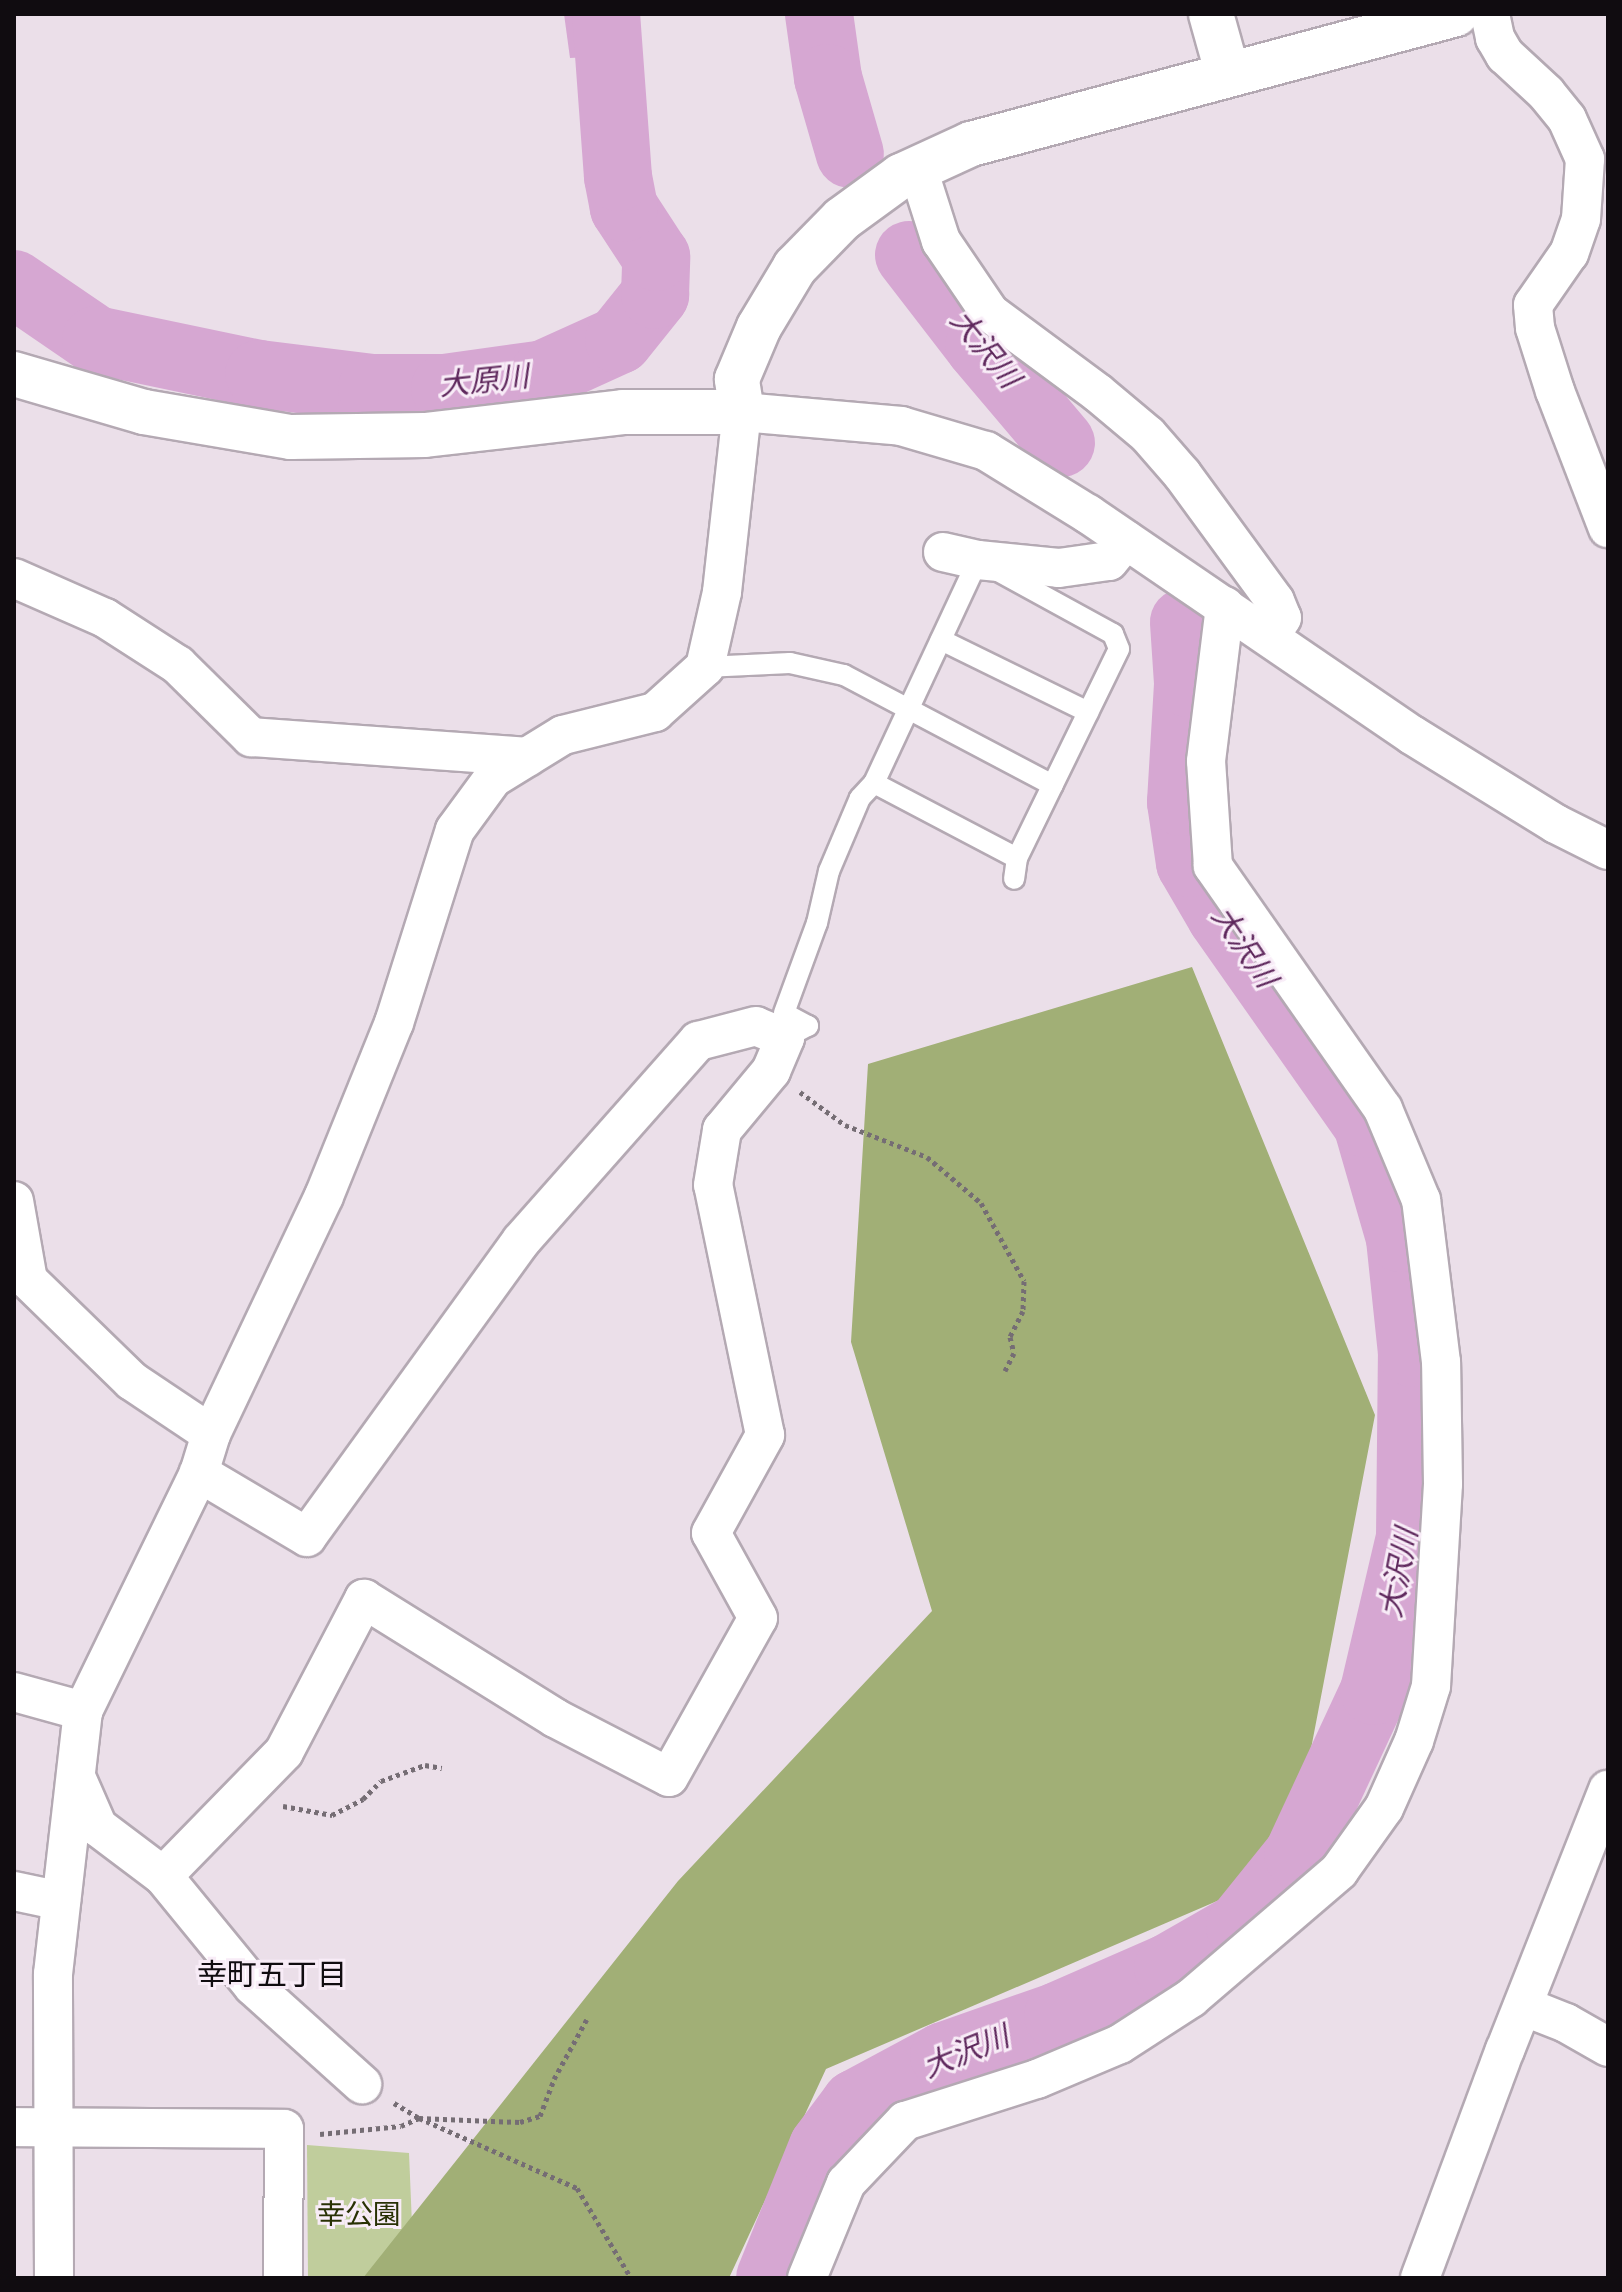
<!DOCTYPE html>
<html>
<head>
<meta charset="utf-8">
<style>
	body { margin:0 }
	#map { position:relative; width:1622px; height:2292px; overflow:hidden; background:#ebdfe9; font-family:"DM Sans","Noto Sans JP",sans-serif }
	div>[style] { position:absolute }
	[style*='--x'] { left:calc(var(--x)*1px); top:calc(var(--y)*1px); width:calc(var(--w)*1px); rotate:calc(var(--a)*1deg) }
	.green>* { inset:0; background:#c0cd9c }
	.forest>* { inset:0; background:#a1af76 }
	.water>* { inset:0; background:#d6a7d2 }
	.river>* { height:68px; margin:-34px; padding:0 34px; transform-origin:34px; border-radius:34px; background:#d6a7d2 }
	.path>* { height:5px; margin-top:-2.5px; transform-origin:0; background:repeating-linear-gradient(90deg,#756d74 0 4px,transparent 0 8px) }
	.roads { filter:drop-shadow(2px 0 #b4a9b3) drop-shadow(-2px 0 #b4a9b3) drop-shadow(0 2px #b4a9b3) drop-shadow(0 -2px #b4a9b3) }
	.service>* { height:20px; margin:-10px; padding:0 10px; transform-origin:10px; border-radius:10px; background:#fff }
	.minor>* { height:38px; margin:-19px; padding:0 19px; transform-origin:19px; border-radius:19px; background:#fff }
	.tertiary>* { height:44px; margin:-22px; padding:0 22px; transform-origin:22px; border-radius:22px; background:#fff }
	span { translate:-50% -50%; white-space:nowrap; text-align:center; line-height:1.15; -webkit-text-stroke:6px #f8ecf7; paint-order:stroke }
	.park-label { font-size:28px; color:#293104 }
	.water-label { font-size:30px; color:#5e275c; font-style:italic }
	.neighbourhood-label { font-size:30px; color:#100c10 }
	.frame { position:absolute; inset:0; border:16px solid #100c10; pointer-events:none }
</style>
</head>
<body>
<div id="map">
	<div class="green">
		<div style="clip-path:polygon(307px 2145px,409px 2153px,414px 2273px,410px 2278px,308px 2278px)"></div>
	</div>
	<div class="forest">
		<div style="clip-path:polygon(1192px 967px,1375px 1415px,1310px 1754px,1259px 1883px,826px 2069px,729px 2278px,363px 2278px,678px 1881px,932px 1611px,851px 1342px,868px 1064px)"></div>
	</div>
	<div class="water">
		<div style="clip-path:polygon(564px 14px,626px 14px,630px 55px,570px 58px)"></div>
	</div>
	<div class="river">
		<div style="--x:819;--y:14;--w:65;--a:82"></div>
		<div style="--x:828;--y:78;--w:79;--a:73.9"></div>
		<div style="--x:909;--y:255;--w:115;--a:52.4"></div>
		<div style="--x:979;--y:346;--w:127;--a:49.8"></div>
		<div style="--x:14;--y:284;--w:99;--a:34.3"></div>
		<div style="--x:96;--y:340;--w:167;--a:11.8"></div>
		<div style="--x:259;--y:374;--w:114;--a:7.1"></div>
		<div style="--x:372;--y:388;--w:73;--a:0"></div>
		<div style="--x:445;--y:388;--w:100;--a:-8"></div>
		<div style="--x:544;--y:374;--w:82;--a:-24.4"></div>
		<div style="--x:619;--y:340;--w:58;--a:-51.3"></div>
		<div style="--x:655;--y:295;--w:38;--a:-88"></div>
		<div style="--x:656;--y:257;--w:59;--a:-123.1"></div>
		<div style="--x:624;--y:208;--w:32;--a:-101"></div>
		<div style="--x:618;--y:177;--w:163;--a:-94.2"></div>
		<div style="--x:770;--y:2278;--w:141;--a:-68"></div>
		<div style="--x:823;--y:2147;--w:54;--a:-53.3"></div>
		<div style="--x:855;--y:2104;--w:101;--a:-28.3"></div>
		<div style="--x:944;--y:2056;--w:121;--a:-19.3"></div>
		<div style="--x:1058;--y:2016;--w:120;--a:-23.6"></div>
		<div style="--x:1168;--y:1968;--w:83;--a:-29.7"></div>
		<div style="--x:1240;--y:1927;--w:92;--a:-51.1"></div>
		<div style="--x:1298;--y:1855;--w:181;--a:-65.1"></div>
		<div style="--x:1374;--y:1691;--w:158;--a:-76.8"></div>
		<div style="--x:1410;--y:1537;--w:184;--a:-89.4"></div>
		<div style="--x:1412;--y:1353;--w:116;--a:-96"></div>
		<div style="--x:1400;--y:1238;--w:119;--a:-106.1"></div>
		<div style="--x:1367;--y:1124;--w:254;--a:-125.1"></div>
		<div style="--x:1221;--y:916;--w:61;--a:-120.3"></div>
		<div style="--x:1190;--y:863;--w:62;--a:-98.4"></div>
		<div style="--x:1181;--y:802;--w:119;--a:-86.6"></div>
		<div style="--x:1188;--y:683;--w:61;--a:-93.8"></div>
	</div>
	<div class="path">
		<div style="--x:800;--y:1092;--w:56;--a:36.3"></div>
		<div style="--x:845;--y:1125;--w:88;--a:21.3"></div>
		<div style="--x:927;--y:1157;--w:71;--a:40.4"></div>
		<div style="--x:981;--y:1203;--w:89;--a:61.1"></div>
		<div style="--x:1024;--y:1281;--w:30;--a:92"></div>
		<div style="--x:1023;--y:1311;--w:29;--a:117"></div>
		<div style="--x:1010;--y:1337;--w:16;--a:76"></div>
		<div style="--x:1014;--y:1353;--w:20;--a:117"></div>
		<div style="--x:283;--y:1806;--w:50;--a:10.4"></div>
		<div style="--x:332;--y:1815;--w:35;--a:-27"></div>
		<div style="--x:363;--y:1799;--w:25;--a:-45"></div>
		<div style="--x:381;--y:1781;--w:47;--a:-20"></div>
		<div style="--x:425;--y:1765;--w:17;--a:10"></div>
		<div style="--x:394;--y:2103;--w:29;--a:31"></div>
		<div style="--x:419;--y:2118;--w:173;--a:23.9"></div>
		<div style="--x:577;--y:2188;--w:105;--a:59"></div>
		<div style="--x:320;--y:2134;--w:81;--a:-5.6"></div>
		<div style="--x:401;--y:2126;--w:20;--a:-24"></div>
		<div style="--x:419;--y:2118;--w:101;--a:2.3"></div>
		<div style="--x:520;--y:2122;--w:21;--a:-17"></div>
		<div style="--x:540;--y:2116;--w:40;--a:-69"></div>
		<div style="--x:554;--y:2079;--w:68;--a:-61.2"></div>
	</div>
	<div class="roads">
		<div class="service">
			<div style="--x:941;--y:640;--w:164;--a:26.1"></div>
			<div style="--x:705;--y:667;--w:85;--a:-2.7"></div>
			<div style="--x:790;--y:663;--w:55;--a:12.5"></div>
			<div style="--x:844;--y:675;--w:236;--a:27.8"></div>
			<div style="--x:874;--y:783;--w:161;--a:27.7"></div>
			<div style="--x:785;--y:1038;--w:26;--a:-28"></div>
			<div style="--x:808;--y:1026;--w:27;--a:-152"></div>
			<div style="--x:784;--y:1013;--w:96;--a:-69.9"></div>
			<div style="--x:817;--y:923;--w:53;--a:-77"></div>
			<div style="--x:829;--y:871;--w:79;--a:-67"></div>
			<div style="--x:860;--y:798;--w:21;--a:-47"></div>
			<div style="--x:874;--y:783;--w:246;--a:-65"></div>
			<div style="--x:978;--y:560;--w:154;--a:28.7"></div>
			<div style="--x:1113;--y:634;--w:16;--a:68"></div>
			<div style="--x:1119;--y:649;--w:233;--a:116"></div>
			<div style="--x:1017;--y:858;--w:21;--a:98"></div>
		</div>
		<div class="minor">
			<div style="--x:1490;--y:14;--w:25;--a:78"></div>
			<div style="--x:1495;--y:38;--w:20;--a:60"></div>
			<div style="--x:1505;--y:55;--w:56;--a:42.8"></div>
			<div style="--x:1546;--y:93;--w:33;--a:51"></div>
			<div style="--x:1567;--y:119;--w:44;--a:65.8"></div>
			<div style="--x:1585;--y:159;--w:60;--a:93.8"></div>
			<div style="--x:1581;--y:219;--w:36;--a:109"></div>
			<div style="--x:1569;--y:253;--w:63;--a:124.7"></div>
			<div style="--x:1533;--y:305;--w:23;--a:85"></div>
			<div style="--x:1535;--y:328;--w:66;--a:72.4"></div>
			<div style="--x:1555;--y:391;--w:147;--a:68.9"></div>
			<div style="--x:918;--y:169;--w:76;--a:72.3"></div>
			<div style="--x:941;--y:241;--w:87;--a:55.8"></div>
			<div style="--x:990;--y:313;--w:134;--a:36.5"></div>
			<div style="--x:1098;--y:393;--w:65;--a:40"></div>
			<div style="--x:1148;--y:435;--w:52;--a:48.9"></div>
			<div style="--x:1182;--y:474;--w:157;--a:53.8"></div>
			<div style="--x:1275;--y:601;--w:18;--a:68"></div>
			<div style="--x:1282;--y:618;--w:22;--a:124"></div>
			<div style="--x:943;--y:552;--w:36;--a:13"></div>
			<div style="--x:978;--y:560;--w:81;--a:5.6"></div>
			<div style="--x:1059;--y:568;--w:50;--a:-8"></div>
			<div style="--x:1109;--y:561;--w:27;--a:-51"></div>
			<div style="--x:14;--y:578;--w:99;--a:23.7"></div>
			<div style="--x:105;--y:618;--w:87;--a:32.8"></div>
			<div style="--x:178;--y:665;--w:103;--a:44.6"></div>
			<div style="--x:251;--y:737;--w:277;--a:4.1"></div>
			<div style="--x:14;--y:1201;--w:80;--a:80"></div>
			<div style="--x:28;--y:1280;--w:145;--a:44.2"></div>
			<div style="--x:132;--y:1381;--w:95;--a:33.9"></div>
			<div style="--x:14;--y:1692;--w:72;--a:15.4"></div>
			<div style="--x:76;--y:1777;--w:55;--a:66.3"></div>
			<div style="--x:98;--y:1827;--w:81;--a:37"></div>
			<div style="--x:163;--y:1876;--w:142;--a:50.7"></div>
			<div style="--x:253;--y:1986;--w:147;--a:42"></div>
			<div style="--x:163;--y:1876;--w:173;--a:-45.7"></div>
			<div style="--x:284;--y:1752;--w:173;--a:-62.4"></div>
			<div style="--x:364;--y:1599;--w:225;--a:31.9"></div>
			<div style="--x:555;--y:1718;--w:128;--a:27.4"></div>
			<div style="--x:669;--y:1777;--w:182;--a:-60.8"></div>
			<div style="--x:758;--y:1618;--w:97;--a:-118.9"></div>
			<div style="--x:711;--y:1533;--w:112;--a:-61.1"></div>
			<div style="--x:765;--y:1435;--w:255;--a:-101.7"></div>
			<div style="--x:713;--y:1185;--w:56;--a:-80.7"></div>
			<div style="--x:722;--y:1130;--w:77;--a:-50.3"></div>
			<div style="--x:771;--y:1071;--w:36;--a:-67"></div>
			<div style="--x:785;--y:1038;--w:31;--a:-158"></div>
			<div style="--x:756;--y:1026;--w:60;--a:165.5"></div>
			<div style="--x:698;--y:1041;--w:267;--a:131.5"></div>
			<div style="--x:521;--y:1241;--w:365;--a:125.9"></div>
			<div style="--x:307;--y:1537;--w:126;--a:-149.3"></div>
			<div style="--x:14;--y:1891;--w:48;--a:12"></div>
			<div style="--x:1523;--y:2006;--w:46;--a:21.6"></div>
			<div style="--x:1566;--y:2023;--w:48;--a:29.7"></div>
			<div style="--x:14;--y:2127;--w:270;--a:0.4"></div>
			<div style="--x:284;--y:2129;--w:149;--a:90.4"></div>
			<div style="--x:54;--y:2278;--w:304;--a:-90.2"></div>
			<div style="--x:53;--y:1974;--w:265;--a:-83.5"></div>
			<div style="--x:83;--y:1711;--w:265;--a:-64"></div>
			<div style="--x:199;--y:1473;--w:41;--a:-72.9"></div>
			<div style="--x:211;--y:1434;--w:263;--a:-64.6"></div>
			<div style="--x:324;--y:1196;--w:187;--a:-68"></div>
			<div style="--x:394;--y:1023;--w:202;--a:-72.5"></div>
			<div style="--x:455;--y:830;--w:64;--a:-53.8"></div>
			<div style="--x:493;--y:778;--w:82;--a:-31.6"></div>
			<div style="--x:563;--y:735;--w:95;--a:-14"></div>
			<div style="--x:655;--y:712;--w:67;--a:-42"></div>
			<div style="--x:705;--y:667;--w:77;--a:-77.2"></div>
			<div style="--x:722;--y:592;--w:181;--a:-83.7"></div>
			<div style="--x:742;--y:412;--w:160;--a:5"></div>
			<div style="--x:901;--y:426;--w:89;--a:16.4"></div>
			<div style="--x:986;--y:451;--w:120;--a:31.7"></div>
			<div style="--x:1088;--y:514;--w:392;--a:34.3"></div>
			<div style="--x:1412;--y:735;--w:169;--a:31.7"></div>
			<div style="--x:1556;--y:824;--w:58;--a:26.6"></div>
			<div style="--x:807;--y:2278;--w:103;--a:-67.7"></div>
			<div style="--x:846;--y:2183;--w:86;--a:-46.4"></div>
			<div style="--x:905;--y:2121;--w:139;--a:-17.7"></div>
			<div style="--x:1037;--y:2079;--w:90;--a:-22.9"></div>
			<div style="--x:1120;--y:2044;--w:85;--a:-32.9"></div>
			<div style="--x:1191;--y:1998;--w:195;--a:-40.6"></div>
			<div style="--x:1339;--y:1871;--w:77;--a:-54.5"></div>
			<div style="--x:1384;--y:1808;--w:73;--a:-65.9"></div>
			<div style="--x:1414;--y:1741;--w:58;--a:-72.8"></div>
			<div style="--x:1431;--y:1686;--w:202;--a:-86.6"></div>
			<div style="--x:1443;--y:1484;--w:122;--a:-90.9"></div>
			<div style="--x:1441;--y:1362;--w:163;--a:-97"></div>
			<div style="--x:1421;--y:1200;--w:99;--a:-112.7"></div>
			<div style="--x:1383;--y:1109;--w:297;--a:-125"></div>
			<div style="--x:1213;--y:866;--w:105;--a:-93.8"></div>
			<div style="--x:1206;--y:761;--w:156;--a:-83"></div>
			<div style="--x:1420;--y:2278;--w:243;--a:-69.6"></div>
			<div style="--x:1505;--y:2050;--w:280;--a:-68.4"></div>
		</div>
		<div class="tertiary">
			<div style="--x:1211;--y:14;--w:63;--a:74.4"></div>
			<div style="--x:14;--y:374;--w:135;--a:16.3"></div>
			<div style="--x:144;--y:412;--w:149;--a:9.7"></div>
			<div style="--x:291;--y:437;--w:134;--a:-0.9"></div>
			<div style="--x:425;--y:435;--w:199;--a:-6.6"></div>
			<div style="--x:623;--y:412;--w:119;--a:0"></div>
			<div style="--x:742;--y:412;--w:33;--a:-99"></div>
			<div style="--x:737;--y:379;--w:56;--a:-67.1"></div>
			<div style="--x:759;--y:327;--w:70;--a:-59"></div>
			<div style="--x:795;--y:267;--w:67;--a:-45.6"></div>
			<div style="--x:842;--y:219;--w:73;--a:-36.1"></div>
			<div style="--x:901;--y:176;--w:77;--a:-24.6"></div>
			<div style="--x:971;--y:144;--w:502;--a:-15"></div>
		</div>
	</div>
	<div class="park-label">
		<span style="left:359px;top:2215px">幸公園</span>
	</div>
	<div class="water-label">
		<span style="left:985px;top:349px;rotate:51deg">大沢川</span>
		<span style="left:484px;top:381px;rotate:-6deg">大原川</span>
		<span style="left:1244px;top:947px;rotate:56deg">大沢川</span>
		<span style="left:1399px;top:1573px;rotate:-79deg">大沢川</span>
		<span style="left:966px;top:2052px;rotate:-22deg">大沢川</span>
	</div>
	<div class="neighbourhood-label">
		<span style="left:272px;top:1975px">幸町五丁目</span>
	</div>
	<div class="frame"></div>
</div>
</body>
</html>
